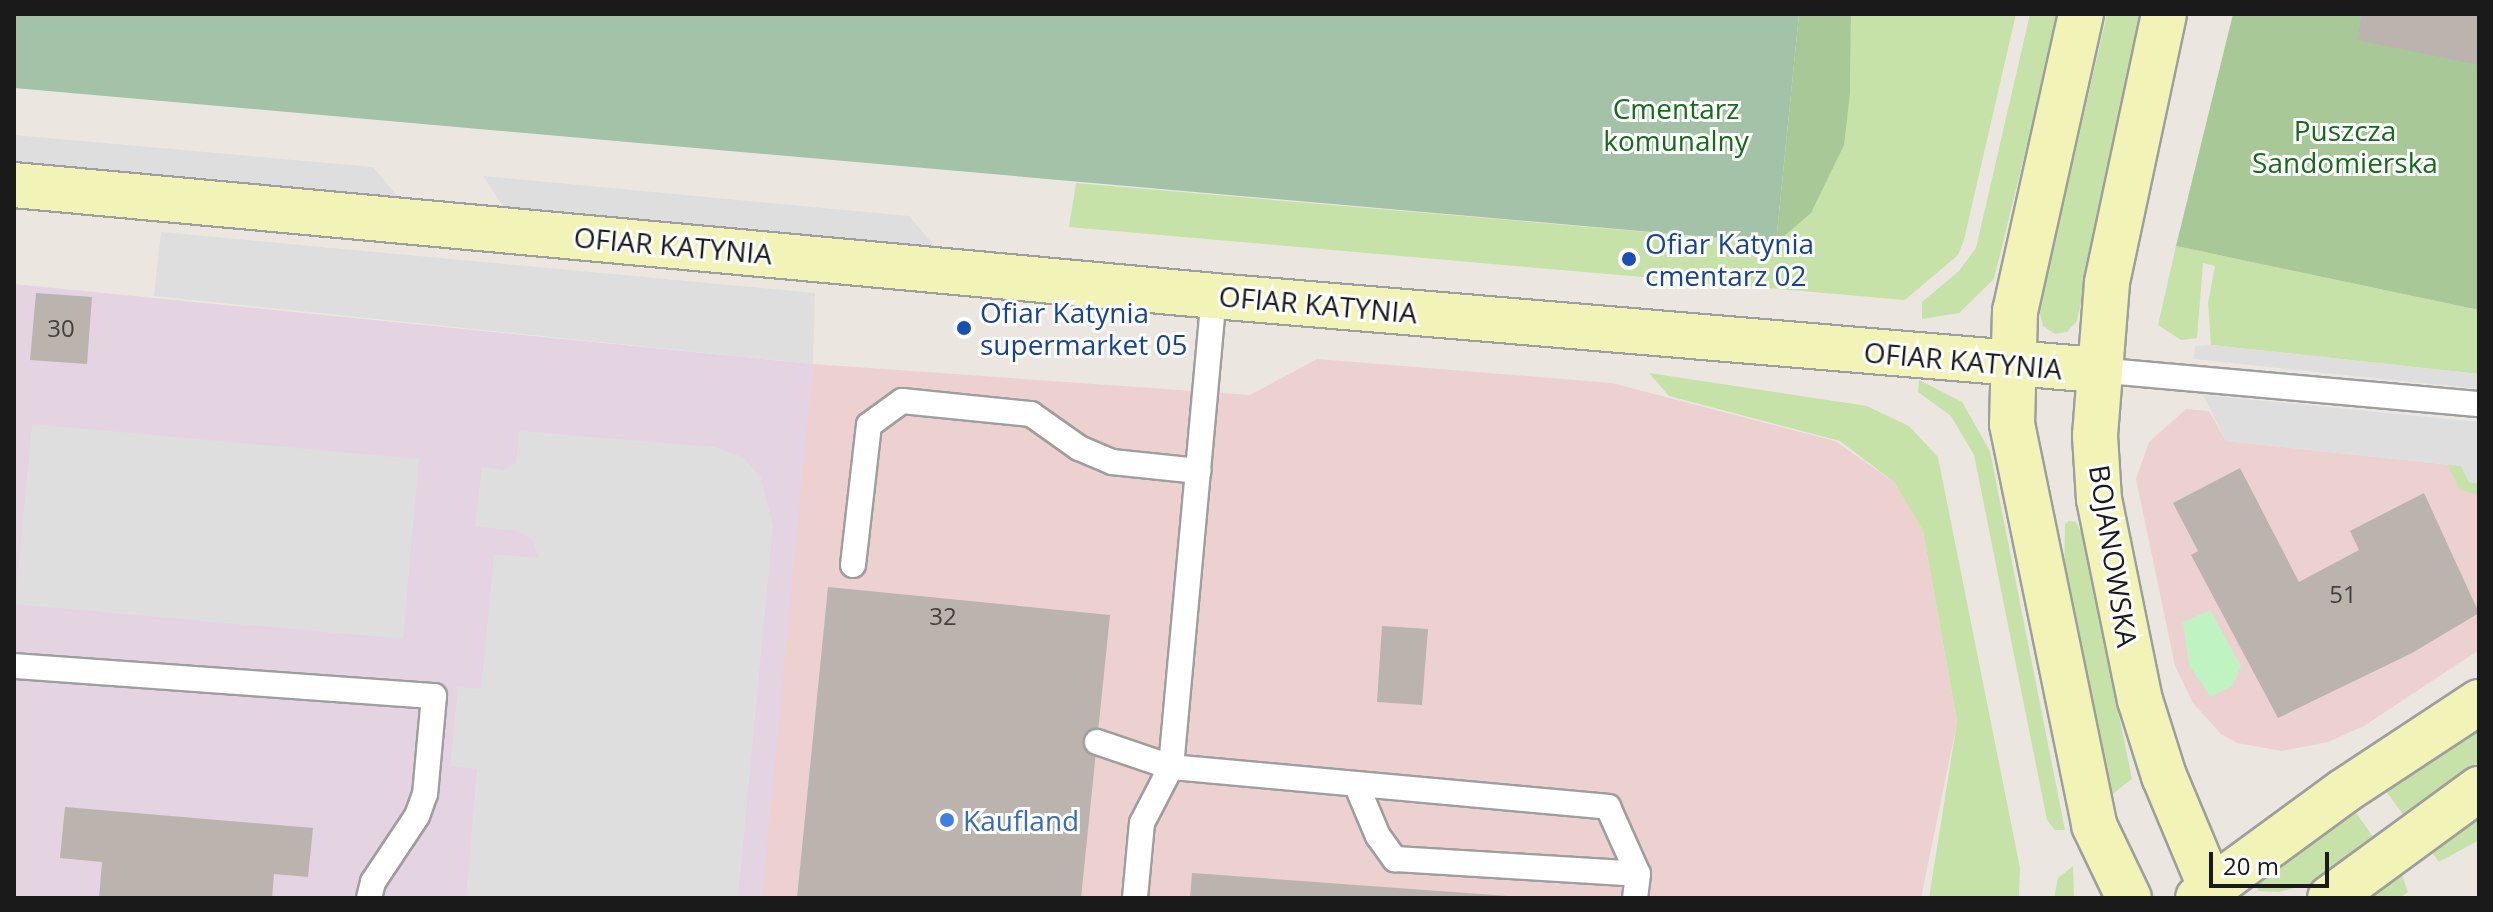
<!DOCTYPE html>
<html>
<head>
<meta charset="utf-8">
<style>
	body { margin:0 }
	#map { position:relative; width:2493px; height:912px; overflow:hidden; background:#ebe7e0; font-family:"Open Sans",sans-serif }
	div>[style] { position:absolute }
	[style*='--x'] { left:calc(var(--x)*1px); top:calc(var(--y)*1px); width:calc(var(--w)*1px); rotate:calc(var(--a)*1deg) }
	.commercial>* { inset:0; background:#ecd1d0 }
	.industrial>* { inset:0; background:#e4d3e1 }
	.grass>* { inset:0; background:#c7e2a9 }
	.forest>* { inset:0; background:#a8c898 }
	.cemetery>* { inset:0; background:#a3c2a7 }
	.park>* { inset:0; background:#bff4c2 }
	.parking>* { inset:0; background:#dedede }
	.building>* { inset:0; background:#bbb3ae }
	.roads { filter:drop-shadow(2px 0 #9e9e9e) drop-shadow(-2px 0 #9e9e9e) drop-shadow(0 2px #9e9e9e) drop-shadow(0 -2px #9e9e9e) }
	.lane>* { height:24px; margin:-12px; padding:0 12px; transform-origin:12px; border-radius:12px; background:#fff }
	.secondary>* { height:44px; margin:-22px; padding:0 22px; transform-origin:22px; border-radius:22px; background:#f2f3b7 }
	.dots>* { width:22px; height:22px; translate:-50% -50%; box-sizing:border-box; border:4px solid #fff; border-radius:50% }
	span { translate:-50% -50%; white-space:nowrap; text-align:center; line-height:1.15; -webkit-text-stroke:6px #fff; paint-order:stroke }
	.number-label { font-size:24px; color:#42403f }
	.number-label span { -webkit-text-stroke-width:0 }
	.park-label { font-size:28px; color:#136d18 }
	.transit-label { font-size:28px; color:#164399 }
	.left { translate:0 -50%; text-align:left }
	.street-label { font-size:28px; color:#1a1a1a }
	.shop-label { font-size:28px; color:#366cbe }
	.frame { position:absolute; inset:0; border:16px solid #1a1a1a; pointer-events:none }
	.scale { position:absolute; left:2209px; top:852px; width:120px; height:36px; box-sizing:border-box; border:4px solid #1a1a1a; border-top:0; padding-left:10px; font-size:24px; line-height:28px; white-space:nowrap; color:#1a1a1a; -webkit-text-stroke:6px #fff; paint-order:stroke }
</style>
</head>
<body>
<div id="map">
	<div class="commercial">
		<div style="clip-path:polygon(1317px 359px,1612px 383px,1835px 441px,1894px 482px,1923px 531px,1957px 723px,1921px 898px,755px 898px,813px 364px,1250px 395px)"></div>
		<div style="clip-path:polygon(2186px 409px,2209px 411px,2226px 441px,2461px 466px,2469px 482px,2479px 484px,2479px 650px,2364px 726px,2328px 742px,2282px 751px,2237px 743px,2221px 734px,2193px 703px,2175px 666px,2136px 479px,2149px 442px)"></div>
	</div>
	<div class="industrial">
		<div style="clip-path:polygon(14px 284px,813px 364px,762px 898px,14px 898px)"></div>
	</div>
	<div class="grass">
		<div style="clip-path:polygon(1851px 14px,2016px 14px,1964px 240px,1958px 255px,1905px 300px,1069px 227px,1076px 183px,1776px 243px,1850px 93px)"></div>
		<div style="clip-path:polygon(2030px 14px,2059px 14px,1994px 279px,1959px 313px,1922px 319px,1922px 302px,1959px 271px,1976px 248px)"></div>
		<div style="clip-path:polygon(2107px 14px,2142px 14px,2077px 321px,2067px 332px,2055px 334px,2043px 326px,2039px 310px)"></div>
		<div style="clip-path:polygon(2176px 246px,2479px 310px,2479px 374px,2211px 345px,2208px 303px,2215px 266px,2203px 263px,2197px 338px,2181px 340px,2158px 325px)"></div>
		<div style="clip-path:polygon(1649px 373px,1867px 406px,1909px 426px,1938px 457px,2020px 868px,2019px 898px,1929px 898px,1957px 722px,1923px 531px,1894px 482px,1840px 441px,1669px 396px)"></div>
		<div style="clip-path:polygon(1919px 380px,1962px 402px,1990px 451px,2065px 830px,2055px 830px,2047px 820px,1974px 455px,1951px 416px,1918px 392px)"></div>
		<div style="clip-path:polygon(2447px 464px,2461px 466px,2469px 482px,2479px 484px,2479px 495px,2460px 490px)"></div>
		<div style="clip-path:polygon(2069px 521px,2076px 522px,2082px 534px,2132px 779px,2110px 796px,2064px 592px,2065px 524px)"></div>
		<div style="clip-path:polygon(2479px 724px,2479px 762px,2405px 817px,2385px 790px)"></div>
		<div style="clip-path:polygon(2355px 811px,2375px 840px,2310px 884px,2279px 892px,2258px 891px,2257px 884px)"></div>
		<div style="clip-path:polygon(2479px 816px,2479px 840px,2439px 862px,2430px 850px)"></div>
		<div style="clip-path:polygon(2073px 866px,2074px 898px,2054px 898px,2058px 878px)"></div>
		<div style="clip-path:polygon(2401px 872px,2408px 892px,2400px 898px,2367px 898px)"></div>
	</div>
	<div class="forest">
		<div style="clip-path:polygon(1799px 14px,1851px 14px,1850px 93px,1844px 145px,1811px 213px,1776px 243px)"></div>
		<div style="clip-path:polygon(2233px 14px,2479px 14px,2479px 310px,2176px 246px)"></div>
	</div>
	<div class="cemetery">
		<div style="clip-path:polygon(14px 14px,1799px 14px,1776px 243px,14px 88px)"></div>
	</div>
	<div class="park">
		<div style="clip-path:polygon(2210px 610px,2241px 666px,2232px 686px,2211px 697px,2189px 665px,2183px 622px)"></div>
	</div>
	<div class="parking">
		<div style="clip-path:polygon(14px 135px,373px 167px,398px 197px,14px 162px)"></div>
		<div style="clip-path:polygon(483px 176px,909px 216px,937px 249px,504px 208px)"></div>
		<div style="clip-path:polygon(161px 232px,815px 293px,813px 364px,154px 296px)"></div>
		<div style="clip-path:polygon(2211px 345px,2479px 374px,2479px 389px,2194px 359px,2195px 346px)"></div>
		<div style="clip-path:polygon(2203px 395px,2479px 422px,2479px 484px,2469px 482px,2461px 466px,2226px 441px)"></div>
		<div style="clip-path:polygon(32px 424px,419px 459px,403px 639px,15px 604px)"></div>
		<div style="clip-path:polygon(519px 431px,715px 447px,743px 457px,761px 478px,773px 526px,738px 898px,466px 898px,477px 769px,450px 766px,458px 687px,481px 689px,494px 554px,539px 558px,531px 538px,517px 531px,475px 526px,482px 467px,504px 470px,516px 462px)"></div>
	</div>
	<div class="building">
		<div style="clip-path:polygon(2362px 14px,2479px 14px,2479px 65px,2357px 40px)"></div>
		<div style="clip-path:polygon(36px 293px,92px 297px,87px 364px,30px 360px)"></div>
		<div style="clip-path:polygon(2240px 468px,2299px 582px,2359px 550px,2350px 531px,2424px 493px,2479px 613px,2412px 653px,2278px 718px,2191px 555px,2198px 551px,2173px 503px)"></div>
		<div style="clip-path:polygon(828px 587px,1110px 615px,1081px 898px,797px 898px)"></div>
		<div style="clip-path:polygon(1382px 626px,1428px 629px,1422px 705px,1377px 702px)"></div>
		<div style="clip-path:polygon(65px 807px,313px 828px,308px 877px,274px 874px,272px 898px,99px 898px,102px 862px,60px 858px)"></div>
		<div style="clip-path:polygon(1192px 873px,1508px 896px,1508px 898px,1190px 898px)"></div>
	</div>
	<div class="roads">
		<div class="lane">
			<div style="--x:2097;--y:370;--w:384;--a:5.1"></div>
			<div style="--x:853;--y:565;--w:141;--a:-83.5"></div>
			<div style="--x:869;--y:425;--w:41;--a:-36"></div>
			<div style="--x:902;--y:401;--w:130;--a:5.8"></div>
			<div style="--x:1031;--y:414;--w:59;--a:35.3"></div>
			<div style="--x:1079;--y:448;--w:36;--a:23"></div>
			<div style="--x:1112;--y:462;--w:87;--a:5.9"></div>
			<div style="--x:14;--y:666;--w:421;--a:4.1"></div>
			<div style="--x:434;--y:696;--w:98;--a:95.2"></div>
			<div style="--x:425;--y:794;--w:23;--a:110"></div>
			<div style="--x:417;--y:816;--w:79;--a:123.7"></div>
			<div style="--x:373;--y:882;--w:16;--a:104"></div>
			<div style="--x:1097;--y:742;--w:78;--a:18.7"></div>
			<div style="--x:1171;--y:767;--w:439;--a:5.2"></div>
			<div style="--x:1608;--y:807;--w:73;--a:65.9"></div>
			<div style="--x:1638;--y:874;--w:24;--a:97"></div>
			<div style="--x:1356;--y:784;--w:56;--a:67.1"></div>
			<div style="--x:1378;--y:836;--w:29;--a:54"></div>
			<div style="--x:1395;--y:859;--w:243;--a:3.5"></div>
			<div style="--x:1135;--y:898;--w:75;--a:-84.7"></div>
			<div style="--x:1142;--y:823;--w:63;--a:-62.6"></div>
			<div style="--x:1171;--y:767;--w:473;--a:-84.8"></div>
		</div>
		<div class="secondary">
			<div style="--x:2081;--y:14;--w:304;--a:102.5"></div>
			<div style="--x:2015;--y:311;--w:113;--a:91.5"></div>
			<div style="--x:2012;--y:424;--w:409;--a:78.4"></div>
			<div style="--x:2094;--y:825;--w:81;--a:64.4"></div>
			<div style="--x:2164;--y:14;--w:275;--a:102"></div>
			<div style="--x:2107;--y:283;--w:153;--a:94.5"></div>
			<div style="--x:2095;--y:436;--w:63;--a:86.4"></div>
			<div style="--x:2099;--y:499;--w:205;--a:78.5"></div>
			<div style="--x:2140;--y:700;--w:80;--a:72.5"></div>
			<div style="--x:2164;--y:776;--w:132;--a:67.3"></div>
			<div style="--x:14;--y:185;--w:1205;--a:5.28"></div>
			<div style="--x:1214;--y:296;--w:886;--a:4.79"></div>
			<div style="--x:2198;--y:898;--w:181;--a:-36.2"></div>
			<div style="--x:2344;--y:791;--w:162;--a:-33.4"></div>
			<div style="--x:2330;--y:898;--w:185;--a:-36.2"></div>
		</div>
	</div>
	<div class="dots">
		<div style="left:1629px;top:259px;background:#1a4fb4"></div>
		<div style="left:964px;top:328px;background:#1a4fb4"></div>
		<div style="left:947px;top:820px;background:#3f7fe0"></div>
	</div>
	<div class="number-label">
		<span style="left:61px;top:328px">30</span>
		<span style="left:2343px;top:594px">51</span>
		<span style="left:943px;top:616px">32</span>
	</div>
	<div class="park-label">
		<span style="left:1676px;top:124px">Cmentarz<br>komunalny</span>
		<span style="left:2345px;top:146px">Puszcza<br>Sandomierska</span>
	</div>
	<div class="transit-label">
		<span class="left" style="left:1645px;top:259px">Ofiar Katynia<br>cmentarz 02</span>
		<span class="left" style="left:980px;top:328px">Ofiar Katynia<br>supermarket 05</span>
	</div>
	<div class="street-label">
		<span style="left:673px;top:245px;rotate:5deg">OFIAR KATYNIA</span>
		<span style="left:1318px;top:304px;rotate:5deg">OFIAR KATYNIA</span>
		<span style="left:1963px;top:360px;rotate:5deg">OFIAR KATYNIA</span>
		<span style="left:2114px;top:556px;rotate:81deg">BOJANOWSKA</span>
	</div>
	<div class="shop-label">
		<span class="left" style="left:963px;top:820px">Kaufland</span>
	</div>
	<div class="frame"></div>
	<div class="scale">20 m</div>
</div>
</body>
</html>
